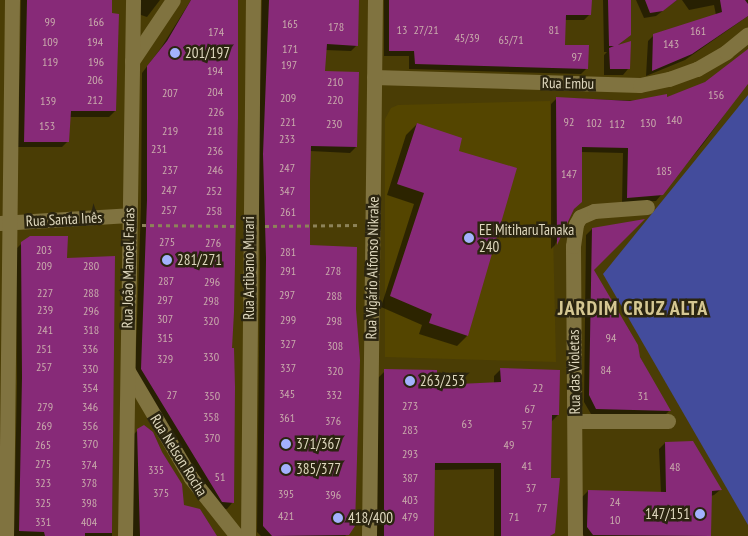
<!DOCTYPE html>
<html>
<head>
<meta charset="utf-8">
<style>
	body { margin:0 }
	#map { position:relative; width:748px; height:536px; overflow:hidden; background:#4a3d05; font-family:"PT Sans Narrow",sans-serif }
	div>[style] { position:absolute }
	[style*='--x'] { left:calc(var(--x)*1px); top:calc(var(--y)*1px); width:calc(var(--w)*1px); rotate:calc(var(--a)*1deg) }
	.built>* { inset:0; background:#544500 }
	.green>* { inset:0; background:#434c9c }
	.shadow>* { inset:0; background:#0007 }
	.building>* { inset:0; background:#872a78 }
	.path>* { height:2.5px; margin-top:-1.25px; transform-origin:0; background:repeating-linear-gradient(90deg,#8d8359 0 4px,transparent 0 8px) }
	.minor>* { height:15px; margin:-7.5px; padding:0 7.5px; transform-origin:7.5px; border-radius:7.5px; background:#807340 }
	.dots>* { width:14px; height:14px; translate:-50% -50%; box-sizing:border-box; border:2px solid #2b2510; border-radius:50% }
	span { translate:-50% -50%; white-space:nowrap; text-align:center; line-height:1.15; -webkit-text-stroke:5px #2b2510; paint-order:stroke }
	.number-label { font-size:12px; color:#c9acac }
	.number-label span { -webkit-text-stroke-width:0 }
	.poi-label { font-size:15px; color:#dfd8be }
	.left { translate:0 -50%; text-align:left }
	.right { translate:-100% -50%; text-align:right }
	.street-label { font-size:15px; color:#dfd8be }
	.district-label { font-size:20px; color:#d5c792; font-weight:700; letter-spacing:1px }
</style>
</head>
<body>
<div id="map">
	<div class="built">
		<div style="clip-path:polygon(550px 101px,556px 362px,385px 357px,385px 119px,391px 108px,398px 105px)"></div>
	</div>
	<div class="green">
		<div style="clip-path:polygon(748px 95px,748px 525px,603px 274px)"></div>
	</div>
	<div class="shadow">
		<div style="clip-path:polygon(21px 0,111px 0,115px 111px,109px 117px,70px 117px,68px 141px,62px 147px,18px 147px)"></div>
		<div style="clip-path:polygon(139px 0,160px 0,147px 17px,138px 14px)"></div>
		<div style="clip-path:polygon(191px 0,237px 0,230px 349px,232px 503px,227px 509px,216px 508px,135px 376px,141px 207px,142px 73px,161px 48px)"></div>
		<div style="clip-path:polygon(262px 0,358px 0,357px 45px,351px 51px,325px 50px,324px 73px,356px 147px,350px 153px,310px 151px,309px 246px,348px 534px,345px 536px,261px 536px,257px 532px,260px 265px,258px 161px)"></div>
		<div style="clip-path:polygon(384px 0,591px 0,590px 14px,584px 20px,564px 20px,564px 46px,587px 68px,581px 74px,409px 69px,409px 56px,384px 56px)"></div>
		<div style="clip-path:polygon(603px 0,629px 0,630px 35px,616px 47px,628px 69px,623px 75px,604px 75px,604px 55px,607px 52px,604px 52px)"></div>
		<div style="clip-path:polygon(636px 0,677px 0,656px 16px,644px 18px)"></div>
		<div style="clip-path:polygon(682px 0,748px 0,748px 16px,685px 60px,646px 76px,648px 41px,654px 35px,716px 15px,714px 5px,689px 10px)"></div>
		<div style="clip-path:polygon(748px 51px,748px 82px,703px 144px,656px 201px,622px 203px,623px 153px,581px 152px,572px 210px,555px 245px,551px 249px,551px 104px,557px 98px,643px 101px,665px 98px,706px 83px)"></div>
		<div style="clip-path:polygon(417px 124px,457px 152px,467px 336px,457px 346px,419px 334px,422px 325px,381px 307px,414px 204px,387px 195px,406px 135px)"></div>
		<div style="clip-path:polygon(592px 229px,593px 270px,669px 411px,664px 416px,591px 414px,584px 402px,586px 235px)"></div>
		<div style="clip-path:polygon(22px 243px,66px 260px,114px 257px,112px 536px,14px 536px,17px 383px,16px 249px)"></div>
		<div style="clip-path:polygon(501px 369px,558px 415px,551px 422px,550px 479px,553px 533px,550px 536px,494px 536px,494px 469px,434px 470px,433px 536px,377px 536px,378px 378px,385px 371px,435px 386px,494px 383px,494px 376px)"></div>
		<div style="clip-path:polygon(138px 430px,183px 506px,215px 536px,133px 536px,132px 436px)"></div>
		<div style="clip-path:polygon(665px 443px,720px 490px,714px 495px,711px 496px,710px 536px,584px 536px,582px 533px,582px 497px,588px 491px,661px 493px,659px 449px)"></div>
	</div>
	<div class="building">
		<div style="clip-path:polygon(27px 0,112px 0,112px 13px,119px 14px,116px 111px,71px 111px,69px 142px,24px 142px)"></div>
		<div style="clip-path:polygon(191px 0,238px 0,238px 118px,234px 312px,232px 348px,234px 348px,235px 387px,234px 503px,222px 502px,141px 369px,147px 200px,147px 66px,167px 41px)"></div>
		<div style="clip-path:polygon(269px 0,359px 0,358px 46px,327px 44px,325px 71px,359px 72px,357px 147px,311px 146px,310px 182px,310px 245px,357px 247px,356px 309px,360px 360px,355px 526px,349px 535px,272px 536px,263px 526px,266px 258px,263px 154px)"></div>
		<div style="clip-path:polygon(389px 0,592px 0,591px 15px,566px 15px,565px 45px,589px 45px,588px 69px,415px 64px,414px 51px,389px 51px)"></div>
		<div style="clip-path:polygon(608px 0,631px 0,631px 35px,618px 45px,631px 41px,630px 69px,610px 69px,609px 48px,614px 46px,609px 46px)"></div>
		<div style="clip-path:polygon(645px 0,677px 0,663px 11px,650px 13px)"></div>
		<div style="clip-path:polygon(720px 0,745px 0,748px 4px,748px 16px,692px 54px,652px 71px,653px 34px,722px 12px)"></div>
		<div style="clip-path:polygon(748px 49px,748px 84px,663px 195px,627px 198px,628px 148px,582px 147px,582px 202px,574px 209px,557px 245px,556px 97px,630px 101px,667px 94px,667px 97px,705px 82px)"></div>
		<div style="clip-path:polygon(417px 123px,462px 138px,459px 151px,517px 168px,468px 336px,429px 323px,432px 314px,390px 296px,424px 193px,397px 184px)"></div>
		<div style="clip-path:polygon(645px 219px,594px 270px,638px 345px,640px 357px,671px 411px,596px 409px,589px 395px,592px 228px)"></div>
		<div style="clip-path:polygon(30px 236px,68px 236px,67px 258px,115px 256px,112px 533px,85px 533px,85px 536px,45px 536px,44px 532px,19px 531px,22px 377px,21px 242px)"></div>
		<div style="clip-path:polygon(500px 368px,560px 370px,559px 415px,552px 415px,551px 478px,560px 478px,555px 533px,550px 536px,501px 536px,501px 463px,435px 463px,434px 536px,384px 536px,384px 369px,437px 370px,437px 385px,501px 382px)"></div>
		<div style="clip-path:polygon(144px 425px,153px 432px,162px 452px,182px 484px,184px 505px,200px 509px,217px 536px,140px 536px,137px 429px)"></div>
		<div style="clip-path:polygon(693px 441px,722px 490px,712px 491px,711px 536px,593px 535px,587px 527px,588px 490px,666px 492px,665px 442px)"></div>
	</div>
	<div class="path">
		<div style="--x:142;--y:225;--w:95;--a:0.6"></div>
		<div style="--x:265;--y:226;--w:94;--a:-0.6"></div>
	</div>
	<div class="minor">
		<div style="--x:132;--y:61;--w:73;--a:-56.1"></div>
		<div style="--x:374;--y:77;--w:266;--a:1.7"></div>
		<div style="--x:640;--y:85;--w:30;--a:-12"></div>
		<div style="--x:669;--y:79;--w:30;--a:-20"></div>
		<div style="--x:697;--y:69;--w:34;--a:-30"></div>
		<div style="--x:726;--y:52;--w:28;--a:-39"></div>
		<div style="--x:0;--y:223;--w:129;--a:-3.5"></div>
		<div style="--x:128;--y:371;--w:124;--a:59.5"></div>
		<div style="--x:191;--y:478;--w:74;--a:51.6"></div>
		<div style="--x:575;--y:421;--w:93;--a:0"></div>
		<div style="--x:6;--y:536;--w:536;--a:-89.36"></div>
		<div style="--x:125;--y:536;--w:536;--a:-89.14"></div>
		<div style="--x:248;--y:536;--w:536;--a:-89.47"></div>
		<div style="--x:369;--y:536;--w:536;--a:-89.36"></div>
		<div style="--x:575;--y:536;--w:290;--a:-90.4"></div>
		<div style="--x:573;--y:246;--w:22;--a:-82"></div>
		<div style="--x:576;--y:224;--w:8;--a:-60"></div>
		<div style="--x:580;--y:217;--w:15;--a:-23"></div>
		<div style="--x:594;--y:211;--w:53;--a:-4.3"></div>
	</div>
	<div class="dots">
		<div style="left:175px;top:53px;background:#a3b2fd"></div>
		<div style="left:469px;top:238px;background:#a3b2fd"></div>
		<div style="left:167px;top:260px;background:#a3b2fd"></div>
		<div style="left:410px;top:381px;background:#a3b2fd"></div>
		<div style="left:286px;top:444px;background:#a3b2fd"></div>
		<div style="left:286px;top:469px;background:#a3b2fd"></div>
		<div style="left:700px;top:514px;background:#a3b2fd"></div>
		<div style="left:338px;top:518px;background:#a3b2fd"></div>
	</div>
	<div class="number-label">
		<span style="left:50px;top:22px">99</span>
		<span style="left:96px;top:22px">166</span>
		<span style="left:290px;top:24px">165</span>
		<span style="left:336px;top:27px">178</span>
		<span style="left:402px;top:30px">13</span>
		<span style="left:426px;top:30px">27/21</span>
		<span style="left:554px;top:30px">81</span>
		<span style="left:698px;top:31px">161</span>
		<span style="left:216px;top:32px">174</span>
		<span style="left:467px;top:38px">45/39</span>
		<span style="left:511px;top:40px">65/71</span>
		<span style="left:50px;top:42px">109</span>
		<span style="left:95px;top:42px">194</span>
		<span style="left:671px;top:44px">143</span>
		<span style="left:290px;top:49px">171</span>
		<span style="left:577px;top:57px">97</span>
		<span style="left:50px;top:62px">119</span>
		<span style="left:96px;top:62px">196</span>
		<span style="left:289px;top:65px">197</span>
		<span style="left:215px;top:71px">194</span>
		<span style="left:95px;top:80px">206</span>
		<span style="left:335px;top:82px">210</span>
		<span style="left:215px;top:92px">204</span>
		<span style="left:170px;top:93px">207</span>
		<span style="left:716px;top:95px">156</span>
		<span style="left:288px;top:98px">209</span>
		<span style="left:95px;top:100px">212</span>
		<span style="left:335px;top:100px">220</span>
		<span style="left:48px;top:101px">139</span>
		<span style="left:216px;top:112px">226</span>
		<span style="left:674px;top:120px">140</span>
		<span style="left:288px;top:122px">221</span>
		<span style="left:569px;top:122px">92</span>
		<span style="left:594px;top:123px">102</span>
		<span style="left:648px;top:123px">130</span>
		<span style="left:334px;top:124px">230</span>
		<span style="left:617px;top:124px">112</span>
		<span style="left:47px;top:126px">153</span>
		<span style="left:170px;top:131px">219</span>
		<span style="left:215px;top:131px">218</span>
		<span style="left:287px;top:139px">233</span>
		<span style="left:159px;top:149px">231</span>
		<span style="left:215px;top:151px">236</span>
		<span style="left:287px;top:168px">247</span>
		<span style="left:170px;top:170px">237</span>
		<span style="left:215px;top:170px">246</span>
		<span style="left:664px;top:171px">185</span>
		<span style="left:569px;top:174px">147</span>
		<span style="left:169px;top:190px">247</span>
		<span style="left:214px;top:191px">252</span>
		<span style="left:287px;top:191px">347</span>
		<span style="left:169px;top:210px">257</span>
		<span style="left:214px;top:211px">258</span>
		<span style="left:288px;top:212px">261</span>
		<span style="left:167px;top:242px">275</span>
		<span style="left:213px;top:243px">276</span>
		<span style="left:44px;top:250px">203</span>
		<span style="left:288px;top:252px">281</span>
		<span style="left:44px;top:266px">209</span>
		<span style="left:91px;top:266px">280</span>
		<span style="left:288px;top:271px">291</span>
		<span style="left:333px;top:271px">278</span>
		<span style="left:166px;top:281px">287</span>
		<span style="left:212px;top:282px">296</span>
		<span style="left:45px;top:293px">227</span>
		<span style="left:91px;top:293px">288</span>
		<span style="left:287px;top:295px">297</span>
		<span style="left:334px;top:296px">288</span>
		<span style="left:165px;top:300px">297</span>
		<span style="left:211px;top:301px">298</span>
		<span style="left:45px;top:310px">239</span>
		<span style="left:91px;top:311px">296</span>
		<span style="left:165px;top:319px">307</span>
		<span style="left:288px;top:320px">299</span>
		<span style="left:211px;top:321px">320</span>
		<span style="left:334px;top:321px">298</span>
		<span style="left:45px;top:330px">241</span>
		<span style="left:91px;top:330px">318</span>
		<span style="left:165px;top:338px">315</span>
		<span style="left:611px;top:338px">94</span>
		<span style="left:288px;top:344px">327</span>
		<span style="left:335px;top:346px">308</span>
		<span style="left:44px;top:349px">251</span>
		<span style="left:90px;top:349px">336</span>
		<span style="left:211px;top:357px">330</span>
		<span style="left:165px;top:359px">329</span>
		<span style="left:44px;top:367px">257</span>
		<span style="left:288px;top:368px">337</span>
		<span style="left:90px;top:369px">330</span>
		<span style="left:606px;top:370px">84</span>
		<span style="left:335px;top:371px">320</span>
		<span style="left:90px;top:388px">354</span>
		<span style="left:538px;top:388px">22</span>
		<span style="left:287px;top:394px">345</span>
		<span style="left:172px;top:395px">27</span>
		<span style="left:334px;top:395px">332</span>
		<span style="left:212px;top:396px">350</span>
		<span style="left:643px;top:396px">31</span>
		<span style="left:410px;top:406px">273</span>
		<span style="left:45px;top:407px">279</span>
		<span style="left:90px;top:407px">346</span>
		<span style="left:530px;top:409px">67</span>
		<span style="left:211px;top:417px">358</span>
		<span style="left:287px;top:418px">361</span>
		<span style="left:333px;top:421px">376</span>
		<span style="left:467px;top:424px">63</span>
		<span style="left:527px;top:425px">57</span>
		<span style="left:44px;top:426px">269</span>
		<span style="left:90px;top:426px">356</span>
		<span style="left:410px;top:430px">283</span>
		<span style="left:212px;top:438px">370</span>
		<span style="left:90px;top:444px">370</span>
		<span style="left:43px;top:445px">265</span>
		<span style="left:509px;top:445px">49</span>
		<span style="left:410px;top:454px">293</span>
		<span style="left:43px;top:464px">275</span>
		<span style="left:89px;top:465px">374</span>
		<span style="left:527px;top:466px">41</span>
		<span style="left:675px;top:467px">48</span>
		<span style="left:156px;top:470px">335</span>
		<span style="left:220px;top:477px">51</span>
		<span style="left:410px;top:478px">387</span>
		<span style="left:43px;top:483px">323</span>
		<span style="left:89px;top:483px">378</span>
		<span style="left:531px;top:488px">37</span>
		<span style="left:161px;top:493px">375</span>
		<span style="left:286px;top:494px">395</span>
		<span style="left:333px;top:495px">396</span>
		<span style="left:410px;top:500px">403</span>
		<span style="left:615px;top:502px">24</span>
		<span style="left:43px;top:503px">325</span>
		<span style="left:89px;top:503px">398</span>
		<span style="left:542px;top:508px">77</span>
		<span style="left:286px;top:516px">421</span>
		<span style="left:410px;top:517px">479</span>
		<span style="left:514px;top:517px">71</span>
		<span style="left:615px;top:520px">10</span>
		<span style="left:43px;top:522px">331</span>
		<span style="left:89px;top:522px">404</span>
	</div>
	<div class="poi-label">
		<span class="left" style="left:185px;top:53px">201/197</span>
		<span class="left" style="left:479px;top:238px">EE MitiharuTanaka<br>240</span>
		<span class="left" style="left:177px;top:260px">281/271</span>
		<span class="left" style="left:420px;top:381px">263/253</span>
		<span class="left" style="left:296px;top:444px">371/367</span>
		<span class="left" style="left:296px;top:469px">385/377</span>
		<span class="right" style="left:690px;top:514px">147/151</span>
		<span class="left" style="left:348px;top:518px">418/400</span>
	</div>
	<div class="street-label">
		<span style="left:568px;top:83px;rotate:1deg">Rua Embu</span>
		<span style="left:64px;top:219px;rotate:-3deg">Rua Santa Inês</span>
		<span style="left:128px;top:268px;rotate:-89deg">Rua João Manoel Farias</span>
		<span style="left:249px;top:268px;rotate:-90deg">Rua Artibano Murari</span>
		<span style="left:372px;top:268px;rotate:-89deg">Rua Vigário Alfonso Nikrake</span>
		<span style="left:574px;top:372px;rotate:-91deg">Rua das Violetas</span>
		<span style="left:179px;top:455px;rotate:58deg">Rua Nelson Rocha</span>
	</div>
	<div class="district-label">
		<span style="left:633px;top:308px">JARDIM CRUZ ALTA</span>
	</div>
</div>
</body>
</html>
